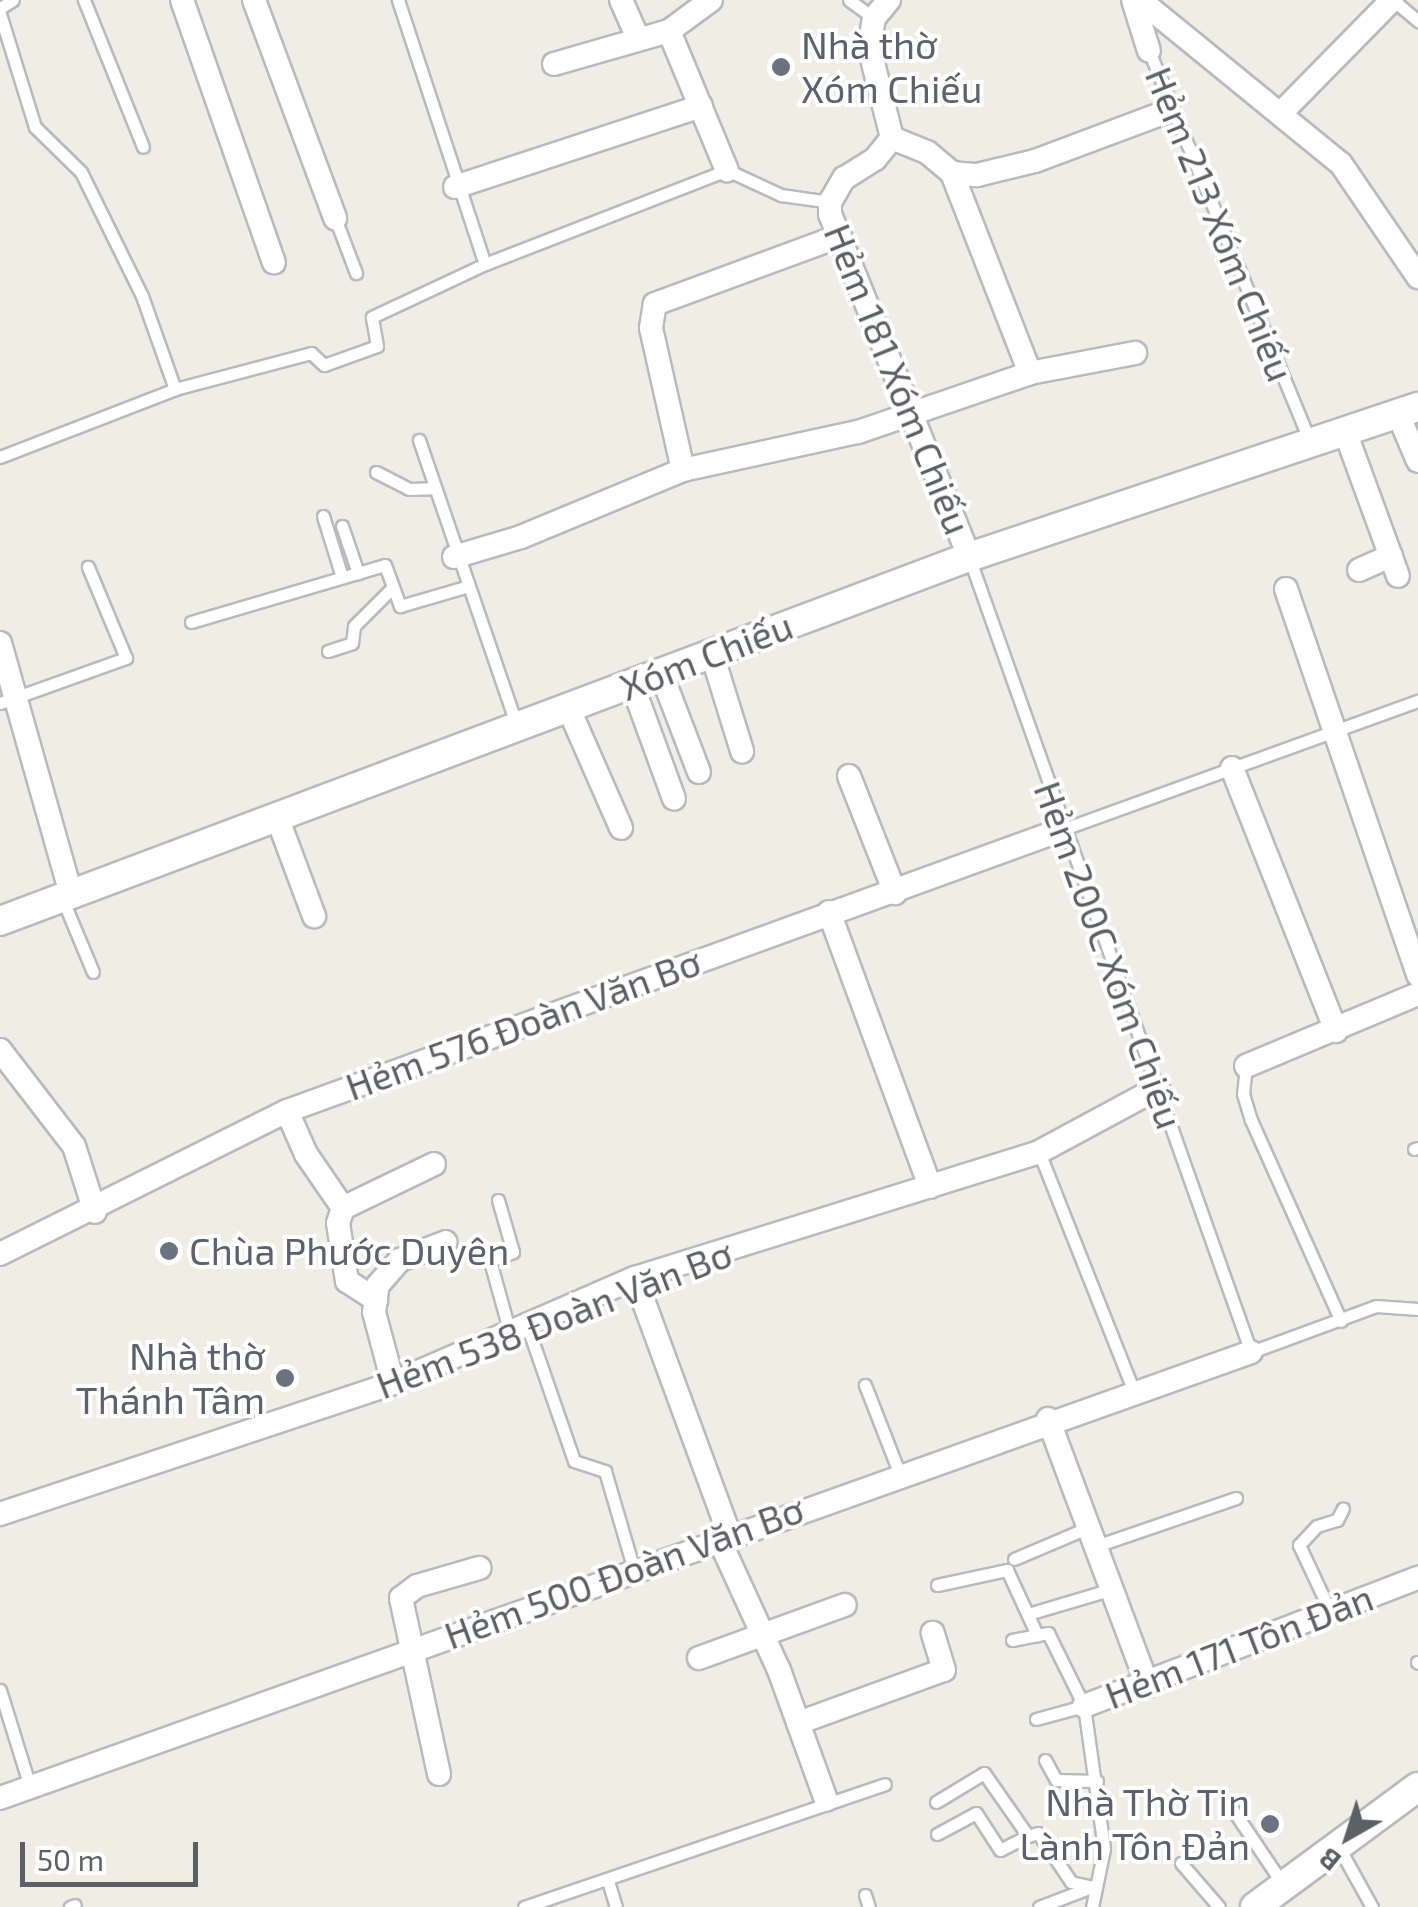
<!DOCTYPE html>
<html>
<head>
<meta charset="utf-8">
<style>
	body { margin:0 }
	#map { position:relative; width:1418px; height:1907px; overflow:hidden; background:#efede4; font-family:"Exo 2",sans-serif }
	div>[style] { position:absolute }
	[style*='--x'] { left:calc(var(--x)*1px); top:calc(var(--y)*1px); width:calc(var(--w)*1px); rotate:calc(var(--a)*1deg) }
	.roads { filter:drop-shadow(2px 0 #b7babf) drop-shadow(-2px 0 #b7babf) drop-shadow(0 2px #b7babf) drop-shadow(0 -2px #b7babf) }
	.service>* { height:11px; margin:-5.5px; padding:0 5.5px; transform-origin:5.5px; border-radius:5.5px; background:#fff }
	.minor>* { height:22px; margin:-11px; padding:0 11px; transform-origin:11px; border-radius:11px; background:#fff }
	.tertiary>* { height:28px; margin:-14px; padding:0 14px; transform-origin:14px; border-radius:14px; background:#fff }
	.dots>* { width:28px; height:28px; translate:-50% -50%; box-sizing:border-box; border:5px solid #fff; border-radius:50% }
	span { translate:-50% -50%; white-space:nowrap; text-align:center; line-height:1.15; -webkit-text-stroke:8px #fff; paint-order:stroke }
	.worship-label { font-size:38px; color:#5b616d }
	.left { translate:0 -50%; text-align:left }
	.right { translate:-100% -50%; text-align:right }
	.street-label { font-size:38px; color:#5c6065 }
	.north { position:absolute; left:1298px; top:1787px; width:100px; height:100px; -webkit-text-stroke:8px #fff; paint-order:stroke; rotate:219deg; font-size:28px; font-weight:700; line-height:40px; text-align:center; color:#5c6065 }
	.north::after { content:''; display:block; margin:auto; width:35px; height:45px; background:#5c6065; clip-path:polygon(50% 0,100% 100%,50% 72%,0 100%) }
	.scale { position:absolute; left:20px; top:1842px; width:178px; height:45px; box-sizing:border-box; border:5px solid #5c6065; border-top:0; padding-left:12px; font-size:30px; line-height:35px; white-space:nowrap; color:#5c6065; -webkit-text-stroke:8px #fff; paint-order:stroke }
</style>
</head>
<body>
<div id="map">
	<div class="roads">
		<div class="service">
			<div style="--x:84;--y:0;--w:158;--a:68.1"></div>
			<div style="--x:398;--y:0;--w:278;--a:71.8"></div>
			<div style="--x:849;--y:0;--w:31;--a:36"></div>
			<div style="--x:1393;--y:0;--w:33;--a:40"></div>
			<div style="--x:0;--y:8;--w:15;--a:-32"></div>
			<div style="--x:0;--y:14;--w:118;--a:72.8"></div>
			<div style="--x:35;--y:127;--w:64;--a:44.4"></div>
			<div style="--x:81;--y:172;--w:138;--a:63.8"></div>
			<div style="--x:142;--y:296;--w:99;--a:70.5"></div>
			<div style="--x:1149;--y:51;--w:423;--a:67.6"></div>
			<div style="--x:335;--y:218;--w:59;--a:69.1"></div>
			<div style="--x:419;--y:440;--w:303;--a:71.1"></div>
			<div style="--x:0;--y:457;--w:188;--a:-21.2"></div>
			<div style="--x:175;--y:389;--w:141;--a:-14.8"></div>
			<div style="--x:311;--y:353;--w:18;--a:43"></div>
			<div style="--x:324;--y:365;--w:56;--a:-19.7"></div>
			<div style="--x:377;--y:346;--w:29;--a:-100"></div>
			<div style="--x:372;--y:317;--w:125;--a:-25.1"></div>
			<div style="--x:485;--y:264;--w:260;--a:-21.2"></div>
			<div style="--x:727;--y:170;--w:60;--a:24.8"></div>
			<div style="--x:781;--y:195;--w:49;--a:8.1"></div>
			<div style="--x:376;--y:472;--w:37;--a:27"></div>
			<div style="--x:409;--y:489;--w:24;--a:-2"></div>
			<div style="--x:323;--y:516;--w:64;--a:72.7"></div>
			<div style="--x:342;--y:526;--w:50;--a:71.2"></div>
			<div style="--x:970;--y:560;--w:840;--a:70.47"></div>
			<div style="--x:1251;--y:1352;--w:133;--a:-20.2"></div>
			<div style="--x:1376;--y:1306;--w:42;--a:4.1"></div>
			<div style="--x:191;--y:622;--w:202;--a:-16.4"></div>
			<div style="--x:385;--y:565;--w:44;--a:69.9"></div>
			<div style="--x:400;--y:606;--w:68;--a:-16.3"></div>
			<div style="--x:328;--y:651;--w:25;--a:-18"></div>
			<div style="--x:352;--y:643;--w:17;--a:-83"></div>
			<div style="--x:354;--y:626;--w:54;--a:-45"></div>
			<div style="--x:0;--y:703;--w:134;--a:-19.7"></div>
			<div style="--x:126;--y:658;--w:99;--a:-112.7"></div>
			<div style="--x:1061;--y:830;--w:380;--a:-19.9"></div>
			<div style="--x:62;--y:898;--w:80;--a:67.3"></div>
			<div style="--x:1246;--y:1066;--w:28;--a:96"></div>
			<div style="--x:1243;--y:1094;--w:27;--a:73"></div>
			<div style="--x:1251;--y:1120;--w:220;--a:65.9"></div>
			<div style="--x:1414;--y:1149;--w:4;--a:-14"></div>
			<div style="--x:1039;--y:1152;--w:255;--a:68.4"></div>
			<div style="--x:498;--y:1200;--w:54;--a:73.9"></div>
			<div style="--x:513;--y:1252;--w:25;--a:159"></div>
			<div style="--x:490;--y:1261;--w:75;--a:74.5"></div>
			<div style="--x:527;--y:1325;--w:144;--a:70.9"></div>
			<div style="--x:574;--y:1461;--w:33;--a:18"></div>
			<div style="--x:605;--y:1471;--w:100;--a:73.7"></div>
			<div style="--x:865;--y:1385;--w:97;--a:68.7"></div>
			<div style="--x:1096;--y:1546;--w:148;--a:-18.9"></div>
			<div style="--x:1014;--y:1559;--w:79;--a:-23"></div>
			<div style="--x:937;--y:1585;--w:72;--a:-12.1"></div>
			<div style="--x:1007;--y:1570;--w:72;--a:65.2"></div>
			<div style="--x:1329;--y:1609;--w:71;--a:-115.1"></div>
			<div style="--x:1299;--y:1545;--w:26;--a:-47"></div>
			<div style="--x:1317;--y:1526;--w:21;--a:-17"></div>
			<div style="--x:1337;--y:1520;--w:13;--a:-63"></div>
			<div style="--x:1028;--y:1614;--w:84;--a:-16.5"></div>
			<div style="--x:1012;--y:1640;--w:37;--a:-11"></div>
			<div style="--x:1048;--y:1633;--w:81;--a:63.7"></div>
			<div style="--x:1084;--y:1706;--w:144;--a:82"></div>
			<div style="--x:1104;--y:1849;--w:59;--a:101.7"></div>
			<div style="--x:1417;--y:1662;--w:1;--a:45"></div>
			<div style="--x:0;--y:1690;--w:102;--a:72.8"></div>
			<div style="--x:1036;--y:1719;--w:50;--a:-15.2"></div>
			<div style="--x:1045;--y:1760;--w:23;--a:61"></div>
			<div style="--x:1056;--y:1780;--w:41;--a:1.4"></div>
			<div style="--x:936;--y:1802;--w:56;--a:-31.1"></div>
			<div style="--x:984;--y:1773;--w:77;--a:55.1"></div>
			<div style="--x:1028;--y:1836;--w:10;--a:-17"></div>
			<div style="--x:1038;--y:1833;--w:59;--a:56"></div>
			<div style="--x:1071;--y:1882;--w:23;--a:13"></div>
			<div style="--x:1231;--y:1807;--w:95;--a:56.1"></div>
			<div style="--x:937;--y:1834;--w:44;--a:-28.3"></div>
			<div style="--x:976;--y:1813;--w:44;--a:57"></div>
			<div style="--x:1000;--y:1850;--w:31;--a:-27"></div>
			<div style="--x:1338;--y:1846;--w:70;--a:60.9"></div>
			<div style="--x:1181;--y:1863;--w:58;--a:49.2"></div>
			<div style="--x:608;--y:1881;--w:27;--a:73"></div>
			<div style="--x:865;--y:1895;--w:13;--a:72"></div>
			<div style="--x:70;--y:1907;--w:5;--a:-22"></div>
			<div style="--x:524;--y:1907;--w:381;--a:-18.8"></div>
			<div style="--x:1039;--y:1907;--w:53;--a:-20.8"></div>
		</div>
		<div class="minor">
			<div style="--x:182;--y:0;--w:278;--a:70.7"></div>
			<div style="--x:254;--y:0;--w:233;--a:69.6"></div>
			<div style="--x:621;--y:0;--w:39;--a:66"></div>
			<div style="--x:889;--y:0;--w:23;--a:130"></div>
			<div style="--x:874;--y:18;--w:29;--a:100"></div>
			<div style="--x:869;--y:47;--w:94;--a:75.8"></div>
			<div style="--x:892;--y:138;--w:27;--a:129"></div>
			<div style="--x:875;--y:159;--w:36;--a:148"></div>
			<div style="--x:844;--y:178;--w:28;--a:120"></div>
			<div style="--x:830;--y:202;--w:12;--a:90"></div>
			<div style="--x:830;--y:214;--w:370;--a:67.9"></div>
			<div style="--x:1133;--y:0;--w:53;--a:72.6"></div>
			<div style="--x:1140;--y:0;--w:259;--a:39.2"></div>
			<div style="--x:1341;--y:164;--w:137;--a:55.7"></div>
			<div style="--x:669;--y:31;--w:151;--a:67.4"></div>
			<div style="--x:554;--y:64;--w:120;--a:-16"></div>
			<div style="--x:669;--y:31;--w:52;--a:-36.4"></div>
			<div style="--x:1282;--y:112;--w:157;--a:-45.5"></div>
			<div style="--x:892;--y:138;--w:38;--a:22"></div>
			<div style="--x:927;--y:152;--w:33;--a:40"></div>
			<div style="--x:952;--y:173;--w:25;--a:5"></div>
			<div style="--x:977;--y:175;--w:60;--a:-13.6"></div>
			<div style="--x:1035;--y:161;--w:143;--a:-20.5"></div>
			<div style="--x:455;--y:187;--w:259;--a:-18.2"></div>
			<div style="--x:1030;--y:373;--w:107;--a:-10.8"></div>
			<div style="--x:1398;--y:414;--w:51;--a:66.9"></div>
			<div style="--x:1346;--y:434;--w:151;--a:69.9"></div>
			<div style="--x:683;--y:470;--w:146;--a:-102.7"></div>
			<div style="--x:651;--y:328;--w:24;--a:-81"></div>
			<div style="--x:655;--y:304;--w:197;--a:-20.2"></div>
			<div style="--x:454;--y:557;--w:70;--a:-16.6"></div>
			<div style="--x:521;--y:537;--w:175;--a:-22.5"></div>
			<div style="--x:683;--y:470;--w:179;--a:-12.3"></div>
			<div style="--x:858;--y:432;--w:182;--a:-18.9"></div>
			<div style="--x:1030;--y:373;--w:215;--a:-111.3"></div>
			<div style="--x:1359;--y:570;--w:35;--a:-24"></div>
			<div style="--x:1286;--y:589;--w:408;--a:71.1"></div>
			<div style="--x:0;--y:643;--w:261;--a:74.2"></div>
			<div style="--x:712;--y:654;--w:102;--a:72.8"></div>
			<div style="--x:661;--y:673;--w:106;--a:69"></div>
			<div style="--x:632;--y:684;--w:122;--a:69.9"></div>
			<div style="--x:568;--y:707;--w:132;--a:66.3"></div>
			<div style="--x:1232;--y:768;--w:283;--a:68.4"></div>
			<div style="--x:849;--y:776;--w:126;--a:68.5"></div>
			<div style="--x:277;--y:817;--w:106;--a:69.5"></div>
			<div style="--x:829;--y:912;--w:293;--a:69.8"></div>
			<div style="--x:0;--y:1050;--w:121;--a:52.4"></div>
			<div style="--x:74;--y:1146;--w:69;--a:72.3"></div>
			<div style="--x:1246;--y:1066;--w:186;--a:-22.7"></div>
			<div style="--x:287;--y:1111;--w:47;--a:66.2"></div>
			<div style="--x:306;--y:1154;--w:65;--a:55.6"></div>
			<div style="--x:343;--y:1208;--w:101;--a:-25.8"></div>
			<div style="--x:343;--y:1208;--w:16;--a:108"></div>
			<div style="--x:338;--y:1223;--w:59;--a:81.2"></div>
			<div style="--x:347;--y:1281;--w:35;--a:33"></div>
			<div style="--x:0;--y:1254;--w:321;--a:-26.5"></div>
			<div style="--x:287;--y:1111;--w:823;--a:-19.95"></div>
			<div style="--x:635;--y:1278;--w:272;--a:69.8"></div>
			<div style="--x:393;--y:1383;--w:73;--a:-105"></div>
			<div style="--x:374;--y:1312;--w:27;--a:-82"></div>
			<div style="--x:378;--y:1285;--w:33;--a:-49"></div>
			<div style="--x:400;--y:1260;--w:49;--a:-21.4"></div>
			<div style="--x:1048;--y:1419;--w:285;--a:69.5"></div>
			<div style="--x:0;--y:1514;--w:414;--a:-18.4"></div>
			<div style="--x:393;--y:1383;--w:264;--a:-23.5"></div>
			<div style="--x:635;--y:1278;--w:423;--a:-17.3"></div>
			<div style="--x:1039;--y:1152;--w:135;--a:-28.3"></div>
			<div style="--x:718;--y:1537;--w:146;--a:65.4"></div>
			<div style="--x:779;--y:1670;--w:138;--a:70.1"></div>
			<div style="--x:699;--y:1658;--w:155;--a:-20"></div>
			<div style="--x:1084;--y:1706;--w:358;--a:-21"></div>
			<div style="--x:798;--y:1723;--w:155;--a:-20"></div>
			<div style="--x:944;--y:1670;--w:39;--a:-107"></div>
			<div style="--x:439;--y:1774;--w:180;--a:-102.2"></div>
			<div style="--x:401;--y:1598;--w:20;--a:-37"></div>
			<div style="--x:417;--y:1586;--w:65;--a:-16.2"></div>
			<div style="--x:0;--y:1798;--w:1328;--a:-19.62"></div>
		</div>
		<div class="tertiary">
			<div style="--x:0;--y:921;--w:1035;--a:-20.59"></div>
			<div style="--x:969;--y:557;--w:473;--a:-18.5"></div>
			<div style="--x:1255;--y:1907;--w:202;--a:-36.4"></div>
		</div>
	</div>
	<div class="dots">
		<div style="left:781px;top:67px;background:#6b7280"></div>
		<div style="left:169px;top:1251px;background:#6b7280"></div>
		<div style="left:285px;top:1378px;background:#6b7280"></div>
		<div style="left:1270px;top:1824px;background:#6b7280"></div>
	</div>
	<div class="worship-label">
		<span class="left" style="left:801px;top:67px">Nhà thờ<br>Xóm Chiếu</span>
		<span class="left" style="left:189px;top:1251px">Chùa Phước Duyên</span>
		<span class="right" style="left:265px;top:1378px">Nhà thờ<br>Thánh Tâm</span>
		<span class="right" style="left:1250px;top:1824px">Nhà Thờ Tin<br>Lành Tôn Đản</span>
	</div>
	<div class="street-label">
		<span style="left:1220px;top:224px;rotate:68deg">Hẻm 213 Xóm Chiếu</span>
		<span style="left:898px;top:379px;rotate:68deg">Hẻm 181 Xóm Chiếu</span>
		<span style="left:706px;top:656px;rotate:-21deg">Xóm Chiếu</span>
		<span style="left:1109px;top:955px;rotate:70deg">Hẻm 200C Xóm Chiếu</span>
		<span style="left:523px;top:1024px;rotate:-20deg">Hẻm 576 Đoàn Văn Bơ</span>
		<span style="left:554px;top:1319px;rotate:-21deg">Hẻm 538 Đoàn Văn Bơ</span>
		<span style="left:624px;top:1572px;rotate:-20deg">Hẻm 500 Đoàn Văn Bơ</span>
		<span style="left:1239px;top:1646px;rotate:-21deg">Hẻm 171 Tôn Đản</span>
	</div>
	<div class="north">B</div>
	<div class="scale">50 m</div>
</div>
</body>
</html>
